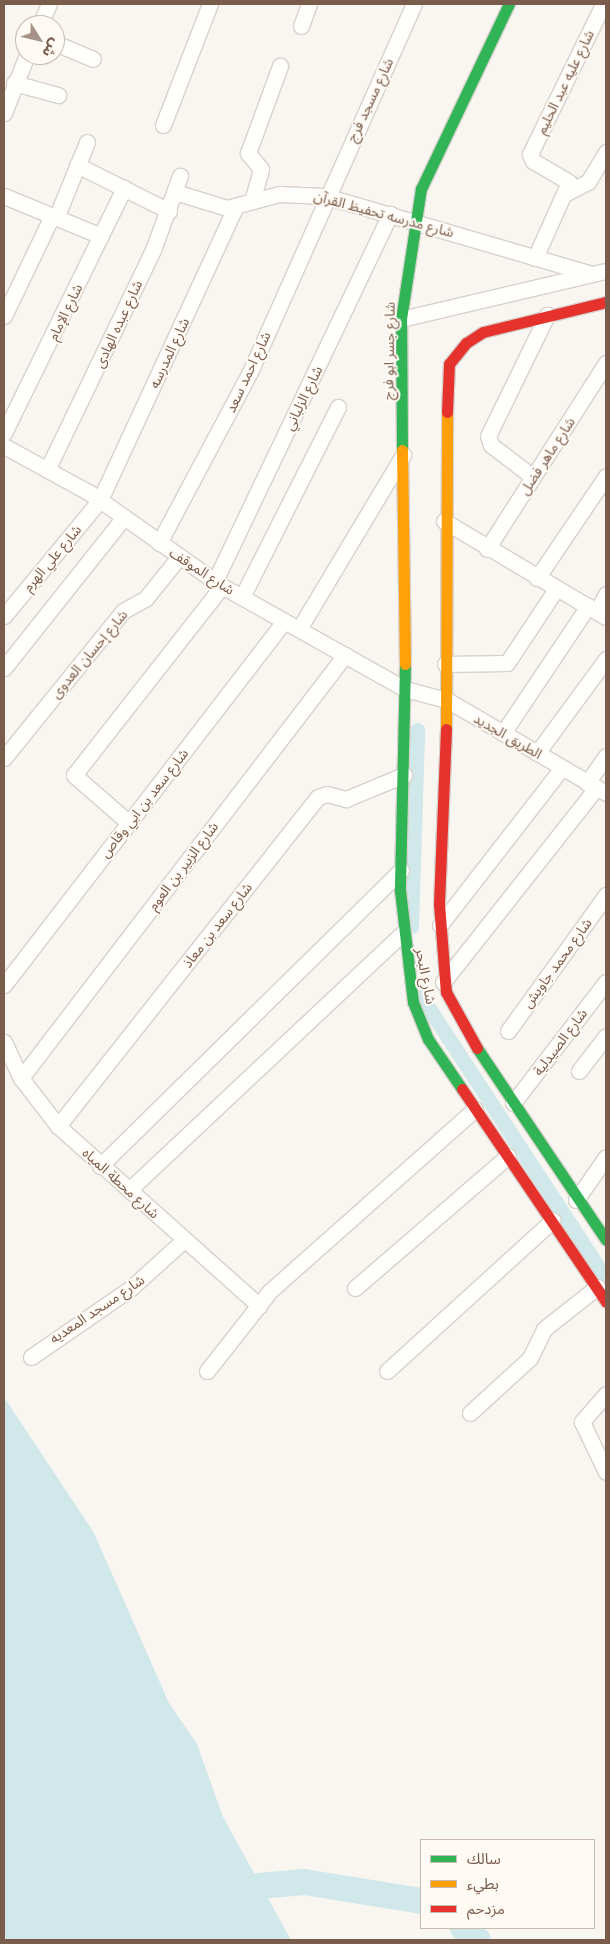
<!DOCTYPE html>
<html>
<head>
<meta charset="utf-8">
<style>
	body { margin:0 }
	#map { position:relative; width:610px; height:1944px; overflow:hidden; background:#f9f5f0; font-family:Lato,"Noto Sans Arabic",sans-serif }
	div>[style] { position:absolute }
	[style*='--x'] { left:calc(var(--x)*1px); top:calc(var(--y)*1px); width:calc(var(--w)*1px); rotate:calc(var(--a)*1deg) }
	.water>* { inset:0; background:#d0e8ea }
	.canal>* { height:15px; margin:-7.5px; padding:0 7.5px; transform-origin:7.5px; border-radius:7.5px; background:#d0e8ea }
	.river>* { height:26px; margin:-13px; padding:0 13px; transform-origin:13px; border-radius:13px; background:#d0e8ea }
	.roads { filter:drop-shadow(1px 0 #d7d1cb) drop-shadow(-1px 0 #d7d1cb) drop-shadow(0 1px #d7d1cb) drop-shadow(0 -1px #d7d1cb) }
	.street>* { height:15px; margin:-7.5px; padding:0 7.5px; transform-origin:7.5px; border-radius:7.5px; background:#fefefd }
	.fast>* { height:11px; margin:-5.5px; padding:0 5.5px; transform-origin:5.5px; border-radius:5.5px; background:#30b455 }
	.slow>* { height:11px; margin:-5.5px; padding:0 5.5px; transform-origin:5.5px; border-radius:5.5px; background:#ff9f0a }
	.jam>* { height:11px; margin:-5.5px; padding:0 5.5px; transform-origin:5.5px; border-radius:5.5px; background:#e5322d }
	span { translate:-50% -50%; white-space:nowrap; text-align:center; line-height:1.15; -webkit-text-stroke:4px #fffaf3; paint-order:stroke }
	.street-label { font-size:14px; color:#7a5c4d }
	.frame { position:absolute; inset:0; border:5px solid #7a5c4d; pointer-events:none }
	.legend { position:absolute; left:420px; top:1839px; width:175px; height:90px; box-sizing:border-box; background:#fffaf3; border:1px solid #cabbb1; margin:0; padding:6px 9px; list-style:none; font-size:15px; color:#7a5c4d }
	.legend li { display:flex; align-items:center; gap:10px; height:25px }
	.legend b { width:25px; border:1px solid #cabbb1 }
	.north { position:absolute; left:15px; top:15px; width:50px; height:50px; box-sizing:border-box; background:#fffaf3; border:1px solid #cabbb1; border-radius:50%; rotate:126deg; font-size:14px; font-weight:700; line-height:20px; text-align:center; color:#7a5c4d }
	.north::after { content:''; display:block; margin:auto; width:18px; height:22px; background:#a69286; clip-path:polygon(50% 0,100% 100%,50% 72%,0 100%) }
</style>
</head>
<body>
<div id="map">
	<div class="water">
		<div style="clip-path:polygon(4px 1397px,94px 1533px,169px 1703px,197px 1744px,223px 1817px,291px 1940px,4px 1940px)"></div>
	</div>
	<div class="canal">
		<div style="--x:411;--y:926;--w:196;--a:-88.2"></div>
		<div style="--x:411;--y:981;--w:356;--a:56.8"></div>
	</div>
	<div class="river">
		<div style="--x:259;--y:1886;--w:45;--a:-5.1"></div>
		<div style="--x:304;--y:1882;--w:119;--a:9.2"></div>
		<div style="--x:463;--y:1928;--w:19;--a:39"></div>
	</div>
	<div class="roads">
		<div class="street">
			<div style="--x:40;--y:25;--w:23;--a:-67"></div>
			<div style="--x:301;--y:26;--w:23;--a:-70"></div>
			<div style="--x:55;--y:43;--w:41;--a:22.8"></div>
			<div style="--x:14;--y:83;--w:46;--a:15.3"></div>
			<div style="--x:4;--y:113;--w:62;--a:-68.4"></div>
			<div style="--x:163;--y:125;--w:130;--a:-68.8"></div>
			<div style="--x:77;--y:165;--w:103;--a:26.6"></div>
			<div style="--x:175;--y:192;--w:54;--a:17.1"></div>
			<div style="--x:227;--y:208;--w:54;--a:-15.1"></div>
			<div style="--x:279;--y:194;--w:46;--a:2.5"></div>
			<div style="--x:325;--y:196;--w:277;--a:16.3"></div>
			<div style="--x:566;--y:193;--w:25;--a:-27"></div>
			<div style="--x:588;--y:182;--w:35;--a:-59"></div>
			<div style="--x:4;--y:196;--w:105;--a:22.4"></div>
			<div style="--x:252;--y:201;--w:33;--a:-74"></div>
			<div style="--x:261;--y:169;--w:21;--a:-129"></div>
			<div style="--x:248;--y:153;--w:93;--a:-69.8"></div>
			<div style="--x:56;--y:218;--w:82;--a:-67.8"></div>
			<div style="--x:535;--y:258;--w:83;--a:-65.9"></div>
			<div style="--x:569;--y:182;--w:42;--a:-149.7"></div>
			<div style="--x:533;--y:161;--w:8;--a:-113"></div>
			<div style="--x:530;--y:154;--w:167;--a:-64"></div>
			<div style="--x:4;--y:316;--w:111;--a:-64.4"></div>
			<div style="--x:401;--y:319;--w:211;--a:-13.2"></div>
			<div style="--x:4;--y:433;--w:273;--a:-63.9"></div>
			<div style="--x:4;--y:446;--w:98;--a:28.7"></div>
			<div style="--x:90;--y:493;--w:161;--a:35.2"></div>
			<div style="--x:222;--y:586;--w:210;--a:29.4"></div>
			<div style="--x:405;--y:689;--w:43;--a:14.7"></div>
			<div style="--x:447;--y:700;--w:184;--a:30.3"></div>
			<div style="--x:48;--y:468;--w:242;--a:-64.3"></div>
			<div style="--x:153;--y:250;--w:79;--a:-70"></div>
			<div style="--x:533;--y:477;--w:53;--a:-142.7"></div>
			<div style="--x:491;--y:445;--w:9;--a:-108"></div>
			<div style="--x:488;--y:436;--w:135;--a:-64"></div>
			<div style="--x:444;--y:521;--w:188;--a:30.7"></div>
			<div style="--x:159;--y:543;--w:194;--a:-62"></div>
			<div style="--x:250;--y:372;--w:403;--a:-66"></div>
			<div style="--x:487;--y:549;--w:221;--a:-57.4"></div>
			<div style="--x:537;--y:578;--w:123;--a:-55.9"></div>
			<div style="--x:215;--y:581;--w:407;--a:-64.5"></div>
			<div style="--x:242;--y:597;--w:213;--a:-63.2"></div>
			<div style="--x:597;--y:611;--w:19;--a:-62"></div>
			<div style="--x:4;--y:616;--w:151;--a:-50.4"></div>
			<div style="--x:100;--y:500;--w:324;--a:-65.2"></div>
			<div style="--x:299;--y:629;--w:203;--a:-59.1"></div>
			<div style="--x:445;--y:664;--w:62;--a:-0.9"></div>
			<div style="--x:507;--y:663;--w:89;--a:-56.5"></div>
			<div style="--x:4;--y:668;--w:193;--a:-51.5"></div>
			<div style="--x:503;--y:733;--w:153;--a:-56.2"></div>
			<div style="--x:537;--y:753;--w:117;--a:-53.7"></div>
			<div style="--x:4;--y:758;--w:189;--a:-51"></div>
			<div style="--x:123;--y:611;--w:26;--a:-29"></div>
			<div style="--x:146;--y:598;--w:53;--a:-51.2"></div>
			<div style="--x:587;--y:783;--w:33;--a:-55"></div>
			<div style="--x:129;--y:823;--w:73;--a:-138.9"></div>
			<div style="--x:74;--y:775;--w:240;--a:-51.9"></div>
			<div style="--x:440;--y:925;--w:199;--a:-52.2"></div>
			<div style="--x:443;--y:982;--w:247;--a:-51.7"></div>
			<div style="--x:4;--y:985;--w:459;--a:-52.4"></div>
			<div style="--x:508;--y:1031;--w:168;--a:-54.2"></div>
			<div style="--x:4;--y:1042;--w:40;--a:65"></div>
			<div style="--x:21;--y:1078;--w:61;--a:52.4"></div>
			<div style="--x:58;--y:1126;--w:270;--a:41.8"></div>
			<div style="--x:579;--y:1071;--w:44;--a:-52.4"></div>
			<div style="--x:21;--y:1078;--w:533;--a:-52.55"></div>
			<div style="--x:513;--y:1103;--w:153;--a:-52.5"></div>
			<div style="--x:58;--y:1126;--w:419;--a:-51.7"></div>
			<div style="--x:318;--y:797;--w:9;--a:-18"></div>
			<div style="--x:327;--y:794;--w:20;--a:15"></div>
			<div style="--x:346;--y:799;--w:63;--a:-22.5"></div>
			<div style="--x:100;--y:1166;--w:422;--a:-44.5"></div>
			<div style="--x:129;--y:1190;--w:376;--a:-43.2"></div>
			<div style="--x:576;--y:1200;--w:52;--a:-55.1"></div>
			<div style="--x:355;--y:1288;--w:202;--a:-40.8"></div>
			<div style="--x:31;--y:1357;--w:121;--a:-34.6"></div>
			<div style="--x:131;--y:1288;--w:72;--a:-42.2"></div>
			<div style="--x:207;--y:1371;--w:102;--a:-51.8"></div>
			<div style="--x:270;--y:1291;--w:274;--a:-41.6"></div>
			<div style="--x:387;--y:1371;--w:224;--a:-42.3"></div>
			<div style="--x:606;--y:1394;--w:37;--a:131"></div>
			<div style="--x:582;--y:1422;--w:55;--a:64.4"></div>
			<div style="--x:470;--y:1413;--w:81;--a:-42.5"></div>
			<div style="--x:530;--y:1358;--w:32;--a:-64"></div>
			<div style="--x:544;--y:1329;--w:68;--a:-38.4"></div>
		</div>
		<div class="fast">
			<div style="--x:402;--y:450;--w:131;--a:-90.4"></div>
			<div style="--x:401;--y:319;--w:132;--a:-81.3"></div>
			<div style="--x:421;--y:189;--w:205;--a:-64.6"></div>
			<div style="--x:405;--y:664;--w:226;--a:91.3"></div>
			<div style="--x:400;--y:890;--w:113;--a:83.4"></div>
			<div style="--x:413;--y:1002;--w:40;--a:68"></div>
			<div style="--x:428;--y:1039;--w:60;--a:55.8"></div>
			<div style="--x:477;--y:1048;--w:231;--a:56.1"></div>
		</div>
		<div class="slow">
			<div style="--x:402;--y:450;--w:214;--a:89.2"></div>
			<div style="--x:446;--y:729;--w:317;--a:-89.8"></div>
		</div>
		<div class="jam">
			<div style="--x:447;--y:412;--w:48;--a:-87.6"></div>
			<div style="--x:449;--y:364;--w:27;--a:-51"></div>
			<div style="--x:466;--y:343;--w:20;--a:-33"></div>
			<div style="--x:483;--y:332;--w:127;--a:-13.7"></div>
			<div style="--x:446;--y:729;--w:175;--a:92.3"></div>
			<div style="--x:439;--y:904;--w:88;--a:85.5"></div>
			<div style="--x:446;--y:992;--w:64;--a:61"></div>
			<div style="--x:462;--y:1089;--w:257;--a:55.9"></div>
		</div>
	</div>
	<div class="street-label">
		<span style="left:565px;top:82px;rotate:-64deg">شارع عليه عبد الحليم</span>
		<span style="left:370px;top:100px;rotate:-65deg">شارع مسجد فرج</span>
		<span style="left:384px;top:214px;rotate:15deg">شارع مدرسه تحفيظ القرآن</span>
		<span style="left:65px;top:312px;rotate:-64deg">شارع الإمام</span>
		<span style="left:118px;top:324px;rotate:-65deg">شارع عبده الهادى</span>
		<span style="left:389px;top:351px;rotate:-89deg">شارع جسر ابو فرج</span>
		<span style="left:169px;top:353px;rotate:-65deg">شارع المدرسه</span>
		<span style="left:248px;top:372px;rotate:-65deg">شارع احمد سعد</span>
		<span style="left:303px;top:398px;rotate:-64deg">شارع الزلباني</span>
		<span style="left:547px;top:456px;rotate:-57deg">شارع ماهر فضل</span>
		<span style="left:52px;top:558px;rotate:-50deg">شارع علي الهرم</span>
		<span style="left:202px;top:571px;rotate:33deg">شارع الموقف</span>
		<span style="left:89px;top:654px;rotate:-50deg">شارع إحسان العدوى</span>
		<span style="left:508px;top:736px;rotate:30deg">الطريق الجديد</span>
		<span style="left:144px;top:803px;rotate:-52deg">شارع سعد بن ابي وقاص</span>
		<span style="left:183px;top:866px;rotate:-53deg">شارع الزبير بن العوم</span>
		<span style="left:217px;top:925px;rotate:-52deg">شارع سعد بن معاذ</span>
		<span style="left:557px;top:963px;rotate:-54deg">شارع محمد جاويش</span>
		<span style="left:426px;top:976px;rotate:79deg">شارع البحر</span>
		<span style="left:560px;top:1042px;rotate:-53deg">شارع الصيدلية</span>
		<span style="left:121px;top:1183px;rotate:42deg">شارع محطة المياه</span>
		<span style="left:97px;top:1309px;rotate:-34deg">شارع مسجد المعديه</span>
	</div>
	<div class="frame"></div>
	<ul class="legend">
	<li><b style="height:6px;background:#30b455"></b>سالك</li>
	<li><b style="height:6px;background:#ff9f0a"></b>بطيء</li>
	<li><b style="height:6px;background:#e5322d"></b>مزدحم</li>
	</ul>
	<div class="north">ش</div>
</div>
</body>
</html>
